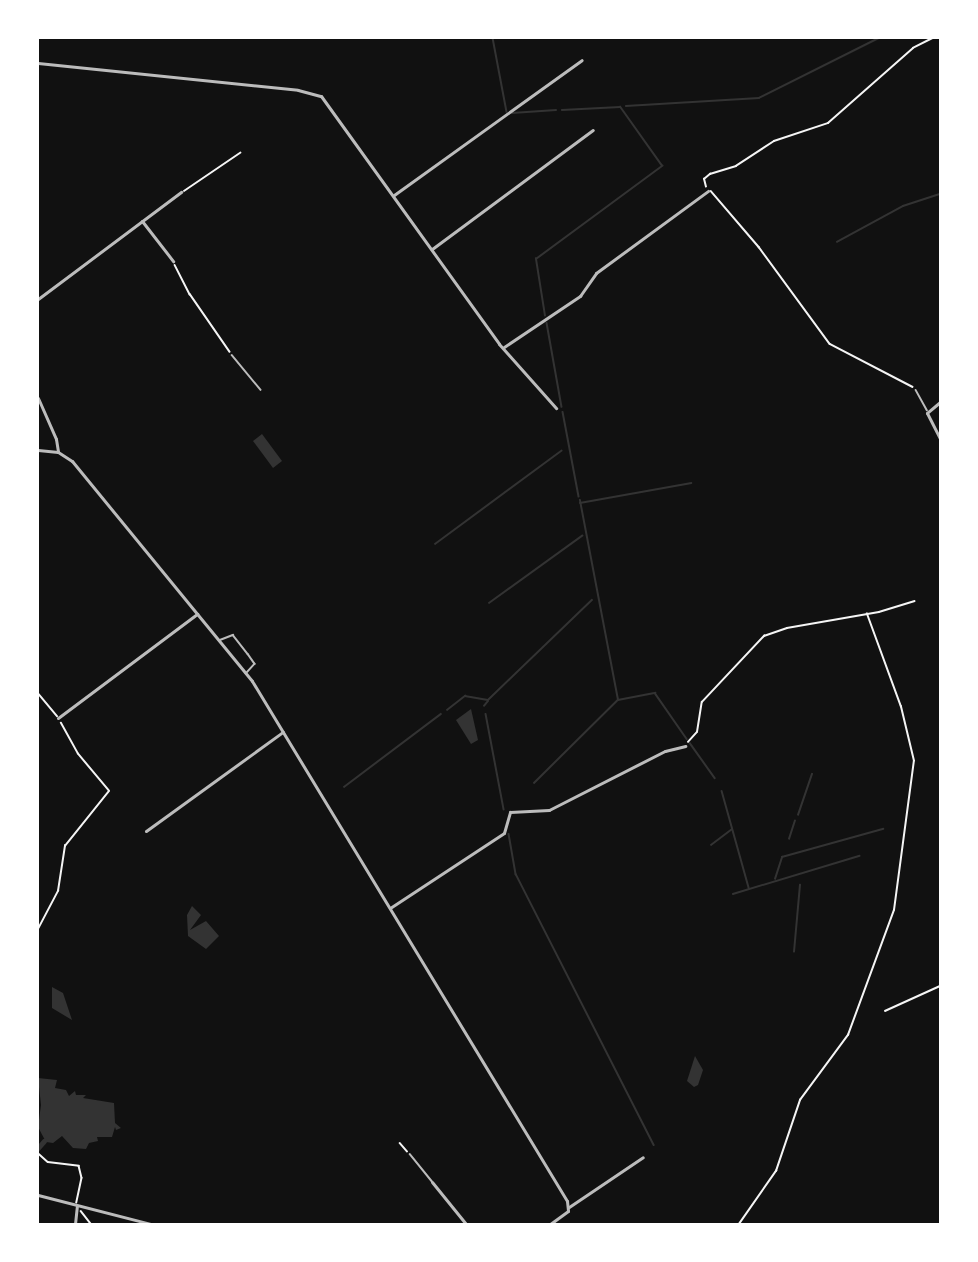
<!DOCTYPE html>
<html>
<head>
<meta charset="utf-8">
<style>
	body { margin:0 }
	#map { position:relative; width:978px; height:1262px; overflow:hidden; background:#111; font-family:"Fira Sans Condensed",sans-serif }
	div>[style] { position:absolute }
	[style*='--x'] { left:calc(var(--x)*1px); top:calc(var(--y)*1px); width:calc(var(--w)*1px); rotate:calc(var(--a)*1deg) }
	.water>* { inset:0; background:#333 }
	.stream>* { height:1.5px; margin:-0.75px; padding:0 0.75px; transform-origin:0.75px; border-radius:0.75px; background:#333 }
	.canal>* { height:4.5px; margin:-2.25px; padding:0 2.25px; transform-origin:2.25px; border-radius:2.25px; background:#333 }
	.path>* { height:1.5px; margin:-0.75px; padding:0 0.75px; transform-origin:0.75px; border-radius:0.75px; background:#f5f5f5 }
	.service>* { height:1.5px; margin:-0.75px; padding:0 0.75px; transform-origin:0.75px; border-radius:0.75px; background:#bcbcbc }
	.minor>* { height:3px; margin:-1.5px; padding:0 1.5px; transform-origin:1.5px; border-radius:1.5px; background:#bcbcbc }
	.tertiary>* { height:3px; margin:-1.5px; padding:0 1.5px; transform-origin:1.5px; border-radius:1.5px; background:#bcbcbc }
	span { translate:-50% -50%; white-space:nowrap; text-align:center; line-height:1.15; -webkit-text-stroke:5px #fff; paint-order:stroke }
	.frame { position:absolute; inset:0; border:39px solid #fff; pointer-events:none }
</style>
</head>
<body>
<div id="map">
	<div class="water">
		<div style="clip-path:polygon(262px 434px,282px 461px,273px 468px,253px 441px)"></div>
		<div style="clip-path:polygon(471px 709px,478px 740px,471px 744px,456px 720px)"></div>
		<div style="clip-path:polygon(192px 906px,201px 915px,190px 930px,206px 921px,219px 936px,206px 949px,188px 936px,187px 915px)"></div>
		<div style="clip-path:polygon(52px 987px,63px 993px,72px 1020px,52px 1008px)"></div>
		<div style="clip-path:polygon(695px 1056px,703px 1070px,698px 1085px,694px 1087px,687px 1081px)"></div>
		<div style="clip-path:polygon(38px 1078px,57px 1080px,55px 1088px,66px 1090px,69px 1096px,75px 1091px,76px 1095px,86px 1095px,83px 1098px,114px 1103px,115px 1123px,121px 1128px,116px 1130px,115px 1127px,112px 1137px,97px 1137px,98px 1141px,89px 1143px,86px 1149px,73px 1148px,62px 1136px,53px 1143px,46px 1142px,38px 1127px,41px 1105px)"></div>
	</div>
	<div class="stream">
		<div style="--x:493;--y:38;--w:75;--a:79.3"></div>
		<div style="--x:626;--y:106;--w:133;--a:-3.4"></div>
		<div style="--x:759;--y:98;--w:134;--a:-26.6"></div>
		<div style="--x:562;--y:110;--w:58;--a:-3"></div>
		<div style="--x:512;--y:113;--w:44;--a:-3.9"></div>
		<div style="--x:837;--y:242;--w:75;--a:-28.6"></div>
		<div style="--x:903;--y:206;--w:39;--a:-18"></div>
		<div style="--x:545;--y:316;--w:58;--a:-99"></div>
		<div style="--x:536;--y:259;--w:157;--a:-36.4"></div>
		<div style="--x:662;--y:166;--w:72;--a:-125.4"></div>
		<div style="--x:547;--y:323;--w:85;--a:79.9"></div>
		<div style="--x:563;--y:412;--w:86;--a:79.3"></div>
		<div style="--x:580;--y:503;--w:113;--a:-10.2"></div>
		<div style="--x:435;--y:544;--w:157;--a:-36.4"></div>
		<div style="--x:489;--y:603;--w:115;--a:-35.8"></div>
		<div style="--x:618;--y:700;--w:38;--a:-11"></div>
		<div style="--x:655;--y:693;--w:56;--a:55.2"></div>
		<div style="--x:484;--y:706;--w:6;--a:-51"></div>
		<div style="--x:447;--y:710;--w:23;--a:-38"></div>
		<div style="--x:465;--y:696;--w:23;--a:10"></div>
		<div style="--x:488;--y:700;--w:144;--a:-43.9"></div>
		<div style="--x:486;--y:714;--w:97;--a:79.3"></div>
		<div style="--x:690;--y:743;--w:43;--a:54.5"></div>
		<div style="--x:534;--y:783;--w:118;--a:-44.7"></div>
		<div style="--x:618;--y:700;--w:203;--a:-100.8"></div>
		<div style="--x:344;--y:787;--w:121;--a:-37"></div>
		<div style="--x:722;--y:791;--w:101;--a:74.4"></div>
		<div style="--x:798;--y:815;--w:43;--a:-71.1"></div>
		<div style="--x:509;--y:834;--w:41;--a:80.1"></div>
		<div style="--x:516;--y:874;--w:304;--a:63"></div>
		<div style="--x:789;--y:839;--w:19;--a:-72"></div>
		<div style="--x:711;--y:845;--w:26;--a:-37"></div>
		<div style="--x:775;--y:879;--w:23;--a:-72"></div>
		<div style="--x:782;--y:857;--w:105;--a:-15.5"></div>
		<div style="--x:733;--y:894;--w:132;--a:-16.8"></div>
		<div style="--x:794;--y:952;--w:67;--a:-84.9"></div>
	</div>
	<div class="canal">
		<div style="--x:38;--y:1148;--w:9;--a:-49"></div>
	</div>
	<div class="path">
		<div style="--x:706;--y:187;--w:8;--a:-104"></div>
		<div style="--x:704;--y:179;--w:8;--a:-40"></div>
		<div style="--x:710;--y:174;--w:27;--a:-17"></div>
		<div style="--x:736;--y:166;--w:45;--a:-33.3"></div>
		<div style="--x:774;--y:141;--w:57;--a:-18.4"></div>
		<div style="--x:828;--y:123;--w:113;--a:-41.4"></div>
		<div style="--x:913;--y:48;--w:22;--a:-27"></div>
		<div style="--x:184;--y:191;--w:68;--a:-34.2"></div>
		<div style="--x:711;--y:191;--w:74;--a:49.4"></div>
		<div style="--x:759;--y:247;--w:120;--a:53.8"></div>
		<div style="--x:830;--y:344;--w:93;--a:27.4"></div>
		<div style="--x:175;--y:265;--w:33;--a:63"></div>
		<div style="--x:190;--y:294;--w:70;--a:55.4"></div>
		<div style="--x:38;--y:693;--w:30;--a:50"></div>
		<div style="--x:688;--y:742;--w:13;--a:-48"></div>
		<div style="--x:697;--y:732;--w:30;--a:-81"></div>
		<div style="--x:702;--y:702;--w:91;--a:-46.8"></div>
		<div style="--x:764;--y:636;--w:24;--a:-19"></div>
		<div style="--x:787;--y:628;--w:93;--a:-9.9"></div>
		<div style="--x:879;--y:612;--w:37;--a:-17"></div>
		<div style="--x:38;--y:929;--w:43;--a:-62.2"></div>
		<div style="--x:58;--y:891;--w:46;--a:-81.2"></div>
		<div style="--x:65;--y:846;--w:70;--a:-51.3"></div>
		<div style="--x:109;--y:791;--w:48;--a:-130"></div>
		<div style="--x:78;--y:754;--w:35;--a:-119"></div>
		<div style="--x:885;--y:1011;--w:60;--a:-24.4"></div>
		<div style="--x:400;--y:1143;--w:11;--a:49"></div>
		<div style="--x:38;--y:1153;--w:13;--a:42"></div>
		<div style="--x:48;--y:1162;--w:31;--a:7"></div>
		<div style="--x:79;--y:1166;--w:12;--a:76"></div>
		<div style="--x:82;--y:1178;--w:25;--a:102"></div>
		<div style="--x:81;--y:1211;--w:16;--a:52"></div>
		<div style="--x:739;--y:1224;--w:65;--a:-55.1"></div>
		<div style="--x:776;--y:1171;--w:75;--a:-71.3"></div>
		<div style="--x:800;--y:1100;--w:81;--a:-53.6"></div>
		<div style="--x:848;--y:1035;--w:133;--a:-69.8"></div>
		<div style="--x:894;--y:910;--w:150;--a:-82.4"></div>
		<div style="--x:914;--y:761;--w:56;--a:-103.5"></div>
		<div style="--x:901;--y:707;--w:99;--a:-110.1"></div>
	</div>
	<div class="service">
		<div style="--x:232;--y:355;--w:45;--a:50.4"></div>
		<div style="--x:916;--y:390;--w:23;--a:61"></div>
		<div style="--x:220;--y:640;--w:14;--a:-21"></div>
		<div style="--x:233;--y:635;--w:24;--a:52"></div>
		<div style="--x:248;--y:654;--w:12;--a:55"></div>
		<div style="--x:255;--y:664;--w:13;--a:132"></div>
		<div style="--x:410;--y:1154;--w:35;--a:51"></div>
	</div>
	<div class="minor">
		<div style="--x:38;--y:63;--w:261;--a:5.9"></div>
		<div style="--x:298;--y:90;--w:24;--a:15"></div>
		<div style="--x:321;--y:96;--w:305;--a:54.3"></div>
		<div style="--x:499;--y:344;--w:86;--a:48.3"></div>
		<div style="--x:394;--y:195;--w:231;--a:-35.7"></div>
		<div style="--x:142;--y:221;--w:51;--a:52.2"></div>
		<div style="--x:432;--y:249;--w:200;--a:-36.5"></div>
		<div style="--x:38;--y:299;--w:179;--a:-36.8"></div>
		<div style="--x:504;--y:347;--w:92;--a:-33.9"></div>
		<div style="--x:580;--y:296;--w:28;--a:-55"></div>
		<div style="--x:596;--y:273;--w:139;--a:-36.2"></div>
		<div style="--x:940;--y:402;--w:17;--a:140"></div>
		<div style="--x:927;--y:413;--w:29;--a:63"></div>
		<div style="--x:38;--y:450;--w:20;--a:6"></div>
		<div style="--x:58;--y:452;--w:17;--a:33"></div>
		<div style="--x:72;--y:461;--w:284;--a:50.7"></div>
		<div style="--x:252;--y:681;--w:608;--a:58.79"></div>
		<div style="--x:567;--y:1201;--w:10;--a:84"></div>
		<div style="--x:568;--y:1211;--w:22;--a:144"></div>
		<div style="--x:58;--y:718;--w:174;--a:-36.8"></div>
		<div style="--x:146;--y:831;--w:169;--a:-35.9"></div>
		<div style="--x:390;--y:908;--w:136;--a:-33.3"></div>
		<div style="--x:504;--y:833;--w:22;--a:-74"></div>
		<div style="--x:510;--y:812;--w:39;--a:-3"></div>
		<div style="--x:549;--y:810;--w:130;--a:-27"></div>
		<div style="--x:665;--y:751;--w:21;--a:-14"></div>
		<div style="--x:432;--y:1182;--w:54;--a:51"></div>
		<div style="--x:38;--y:1195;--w:117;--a:14.4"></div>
		<div style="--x:569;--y:1207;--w:89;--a:-34"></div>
		<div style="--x:75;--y:1224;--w:18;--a:-84"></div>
	</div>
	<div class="tertiary">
		<div style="--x:38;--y:398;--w:45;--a:66.3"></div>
		<div style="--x:56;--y:439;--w:13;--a:81"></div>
	</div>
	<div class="frame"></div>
</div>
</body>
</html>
